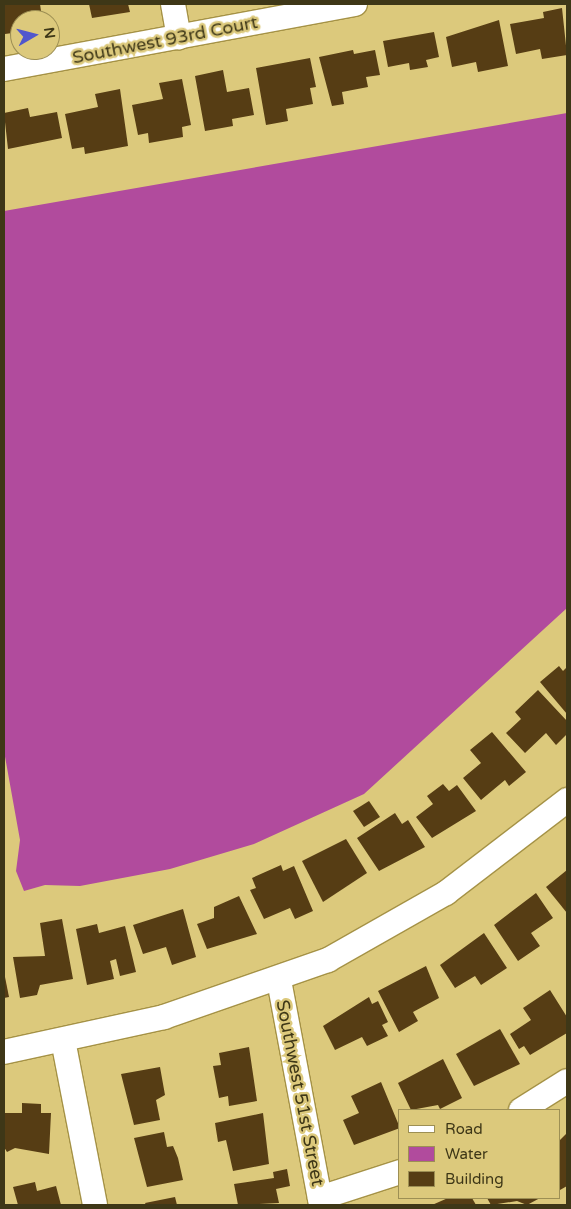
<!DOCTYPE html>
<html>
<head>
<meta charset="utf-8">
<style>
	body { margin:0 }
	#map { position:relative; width:571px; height:1209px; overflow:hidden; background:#dcc97c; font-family:"Varela Round",sans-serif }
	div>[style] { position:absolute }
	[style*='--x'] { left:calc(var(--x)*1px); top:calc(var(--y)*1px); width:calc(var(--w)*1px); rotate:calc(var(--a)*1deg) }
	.water>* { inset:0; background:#b14b9d }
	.building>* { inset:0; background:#563d14 }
	.roads { filter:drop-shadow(1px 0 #a59246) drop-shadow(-1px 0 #a59246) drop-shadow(0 1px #a59246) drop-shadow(0 -1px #a59246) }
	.minor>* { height:24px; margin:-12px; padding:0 12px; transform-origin:12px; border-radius:12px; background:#fff }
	span { translate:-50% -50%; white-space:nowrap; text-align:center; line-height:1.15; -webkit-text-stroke:5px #dcc97c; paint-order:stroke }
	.street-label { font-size:18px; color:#3e3717 }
	.frame { position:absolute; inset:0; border:5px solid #3e3717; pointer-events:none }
	.legend { position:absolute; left:398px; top:1109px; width:162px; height:90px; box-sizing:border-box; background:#dcc97c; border:1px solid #9d8f54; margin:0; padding:6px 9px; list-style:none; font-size:15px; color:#3e3717 }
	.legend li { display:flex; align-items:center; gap:10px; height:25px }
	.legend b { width:25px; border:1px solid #9d8f54 }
	.north { position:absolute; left:10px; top:10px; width:50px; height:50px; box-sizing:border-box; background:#dcc97c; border:1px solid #9d8f54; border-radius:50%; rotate:82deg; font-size:14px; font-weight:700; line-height:20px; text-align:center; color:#3e3717 }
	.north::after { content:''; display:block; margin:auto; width:18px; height:22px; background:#5057cd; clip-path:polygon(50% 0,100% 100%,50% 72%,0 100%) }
</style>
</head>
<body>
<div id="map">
	<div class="water">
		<div style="clip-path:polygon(567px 113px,567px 608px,364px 794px,254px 844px,170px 869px,80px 886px,45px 885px,24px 891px,16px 871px,20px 840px,4px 751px,4px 211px)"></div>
	</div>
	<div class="building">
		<div style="clip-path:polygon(4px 4px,40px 4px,41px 11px,29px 13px,30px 20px,20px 20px,20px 32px,5px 34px)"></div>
		<div style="clip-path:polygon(89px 4px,128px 4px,130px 12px,92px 18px)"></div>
		<div style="clip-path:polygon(562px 8px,567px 55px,542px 59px,540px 49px,516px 54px,510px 24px,544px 18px,543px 12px)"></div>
		<div style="clip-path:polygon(499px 20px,508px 66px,478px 72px,476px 62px,452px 67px,446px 37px)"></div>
		<div style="clip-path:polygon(434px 32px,439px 57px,426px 60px,428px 67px,410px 70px,409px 63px,388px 67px,383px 41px)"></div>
		<div style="clip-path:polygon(353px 50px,354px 54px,375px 50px,380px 75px,366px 77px,368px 87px,342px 92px,344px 104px,332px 106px,319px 57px)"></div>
		<div style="clip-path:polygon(310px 58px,316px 87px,310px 88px,313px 104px,286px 109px,288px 121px,266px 125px,256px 68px)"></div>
		<div style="clip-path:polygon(223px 70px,227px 92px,249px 88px,254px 115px,232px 119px,233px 126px,205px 131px,195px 76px)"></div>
		<div style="clip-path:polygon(182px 79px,191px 125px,182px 127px,183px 137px,149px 143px,148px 133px,138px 135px,132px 105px,163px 99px,159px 83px)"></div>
		<div style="clip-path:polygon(120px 89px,128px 146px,85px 154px,84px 147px,72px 149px,65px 114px,98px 107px,95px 94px)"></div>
		<div style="clip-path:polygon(28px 108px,30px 117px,57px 112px,62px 138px,8px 149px,4px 113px)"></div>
		<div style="clip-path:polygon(559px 666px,563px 671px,567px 667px,567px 714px,540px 682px)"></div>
		<div style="clip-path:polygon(538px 690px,567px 721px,567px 734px,556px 745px,546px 733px,525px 753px,506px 733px,521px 719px,515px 712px)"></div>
		<div style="clip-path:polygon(492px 732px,526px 772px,509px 786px,505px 780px,481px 800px,463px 778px,481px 763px,470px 750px)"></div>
		<div style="clip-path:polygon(443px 784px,449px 791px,457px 785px,476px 811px,432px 838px,416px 817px,433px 804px,427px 796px)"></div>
		<div style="clip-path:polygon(369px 801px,380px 817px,364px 827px,353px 811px)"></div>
		<div style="clip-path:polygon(395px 813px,402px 824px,408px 820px,425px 847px,379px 871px,357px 838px)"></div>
		<div style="clip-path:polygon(346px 839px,367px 873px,323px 902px,302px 861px)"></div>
		<div style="clip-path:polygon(281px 865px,283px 871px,294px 866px,313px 911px,295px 919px,290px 908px,264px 919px,250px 890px,256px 888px,252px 878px)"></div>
		<div style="clip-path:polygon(567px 870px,567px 913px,546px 887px)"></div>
		<div style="clip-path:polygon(536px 893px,553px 918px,531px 933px,540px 946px,518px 961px,494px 925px)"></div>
		<div style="clip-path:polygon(239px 896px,257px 934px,207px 949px,197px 924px,214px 918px,214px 907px)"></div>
		<div style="clip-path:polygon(183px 909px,196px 957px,172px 965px,166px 947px,143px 954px,133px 925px)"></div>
		<div style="clip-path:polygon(62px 919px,73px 979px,40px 985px,37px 995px,20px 998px,13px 957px,45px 956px,40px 923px)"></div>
		<div style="clip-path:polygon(97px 924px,99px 933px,125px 926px,136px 972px,120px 976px,116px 959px,110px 961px,114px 979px,87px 985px,76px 929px)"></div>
		<div style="clip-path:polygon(484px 933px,507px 968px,481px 985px,475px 976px,455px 988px,440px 965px)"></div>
		<div style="clip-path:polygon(426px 966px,439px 998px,413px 1012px,418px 1021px,399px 1032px,378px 991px)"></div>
		<div style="clip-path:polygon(4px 972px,9px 997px,4px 998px)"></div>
		<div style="clip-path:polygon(550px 990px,567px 1017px,567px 1033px,530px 1055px,524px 1046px,519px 1049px,510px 1034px,531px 1020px,523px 1008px)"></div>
		<div style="clip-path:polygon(369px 997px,372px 1004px,378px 1001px,388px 1022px,382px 1025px,388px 1036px,367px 1046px,362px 1037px,335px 1050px,323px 1026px)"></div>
		<div style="clip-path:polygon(500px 1029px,520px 1064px,474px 1086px,456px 1054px)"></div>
		<div style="clip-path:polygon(249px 1047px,257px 1101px,229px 1106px,228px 1096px,219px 1098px,213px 1066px,221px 1065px,219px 1053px)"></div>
		<div style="clip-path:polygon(443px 1059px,462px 1098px,440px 1109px,438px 1105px,411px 1110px,398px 1083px)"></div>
		<div style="clip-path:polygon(160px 1067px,165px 1095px,156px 1100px,160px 1120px,134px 1125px,121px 1074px)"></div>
		<div style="clip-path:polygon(381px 1082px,400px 1128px,354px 1145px,343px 1120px,359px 1113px,351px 1096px)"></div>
		<div style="clip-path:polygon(22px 1103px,41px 1104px,41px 1113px,51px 1113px,49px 1154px,15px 1148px,7px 1152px,4px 1147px,4px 1113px,22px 1113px)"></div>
		<div style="clip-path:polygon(263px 1113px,269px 1164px,233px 1171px,226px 1140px,218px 1142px,215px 1123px)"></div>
		<div style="clip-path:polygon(164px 1132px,167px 1147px,173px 1146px,178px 1158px,183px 1180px,147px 1187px,134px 1138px)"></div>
		<div style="clip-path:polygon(567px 1133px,567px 1186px,560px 1190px,560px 1140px)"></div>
		<div style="clip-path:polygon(287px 1169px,290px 1186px,276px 1189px,279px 1203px,238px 1205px,234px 1184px,274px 1178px,273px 1172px)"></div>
		<div style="clip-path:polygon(35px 1182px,37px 1191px,56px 1186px,61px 1205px,18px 1205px,13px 1187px)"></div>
		<div style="clip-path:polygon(175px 1197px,177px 1205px,146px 1205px,145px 1203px)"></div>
		<div style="clip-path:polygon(448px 1198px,472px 1198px,476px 1205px,432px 1205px)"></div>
		<div style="clip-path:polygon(487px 1198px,540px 1198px,527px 1205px,517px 1201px,491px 1205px)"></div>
	</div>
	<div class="roads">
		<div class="minor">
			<div style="--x:173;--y:4;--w:34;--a:80"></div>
			<div style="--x:4;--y:69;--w:357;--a:-10.5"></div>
			<div style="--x:279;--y:980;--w:229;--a:79.4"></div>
			<div style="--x:63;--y:1040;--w:168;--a:79"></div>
			<div style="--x:4;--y:1052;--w:164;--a:-12.3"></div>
			<div style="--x:164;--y:1017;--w:174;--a:-19.2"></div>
			<div style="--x:328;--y:960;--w:136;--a:-29.6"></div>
			<div style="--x:446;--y:893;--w:153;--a:-37.5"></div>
			<div style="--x:521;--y:1110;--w:54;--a:-32.2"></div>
			<div style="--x:320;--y:1198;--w:84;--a:-18"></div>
		</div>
	</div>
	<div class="street-label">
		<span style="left:165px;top:40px;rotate:-11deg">Southwest 93rd Court</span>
		<span style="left:300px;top:1093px;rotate:79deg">Southwest 51st Street</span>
	</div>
	<div class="frame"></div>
	<ul class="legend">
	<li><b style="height:6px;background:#fff"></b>Road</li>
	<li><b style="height:14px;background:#b14b9d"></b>Water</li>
	<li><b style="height:14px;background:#563d14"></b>Building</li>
	</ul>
	<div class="north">N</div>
</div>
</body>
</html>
